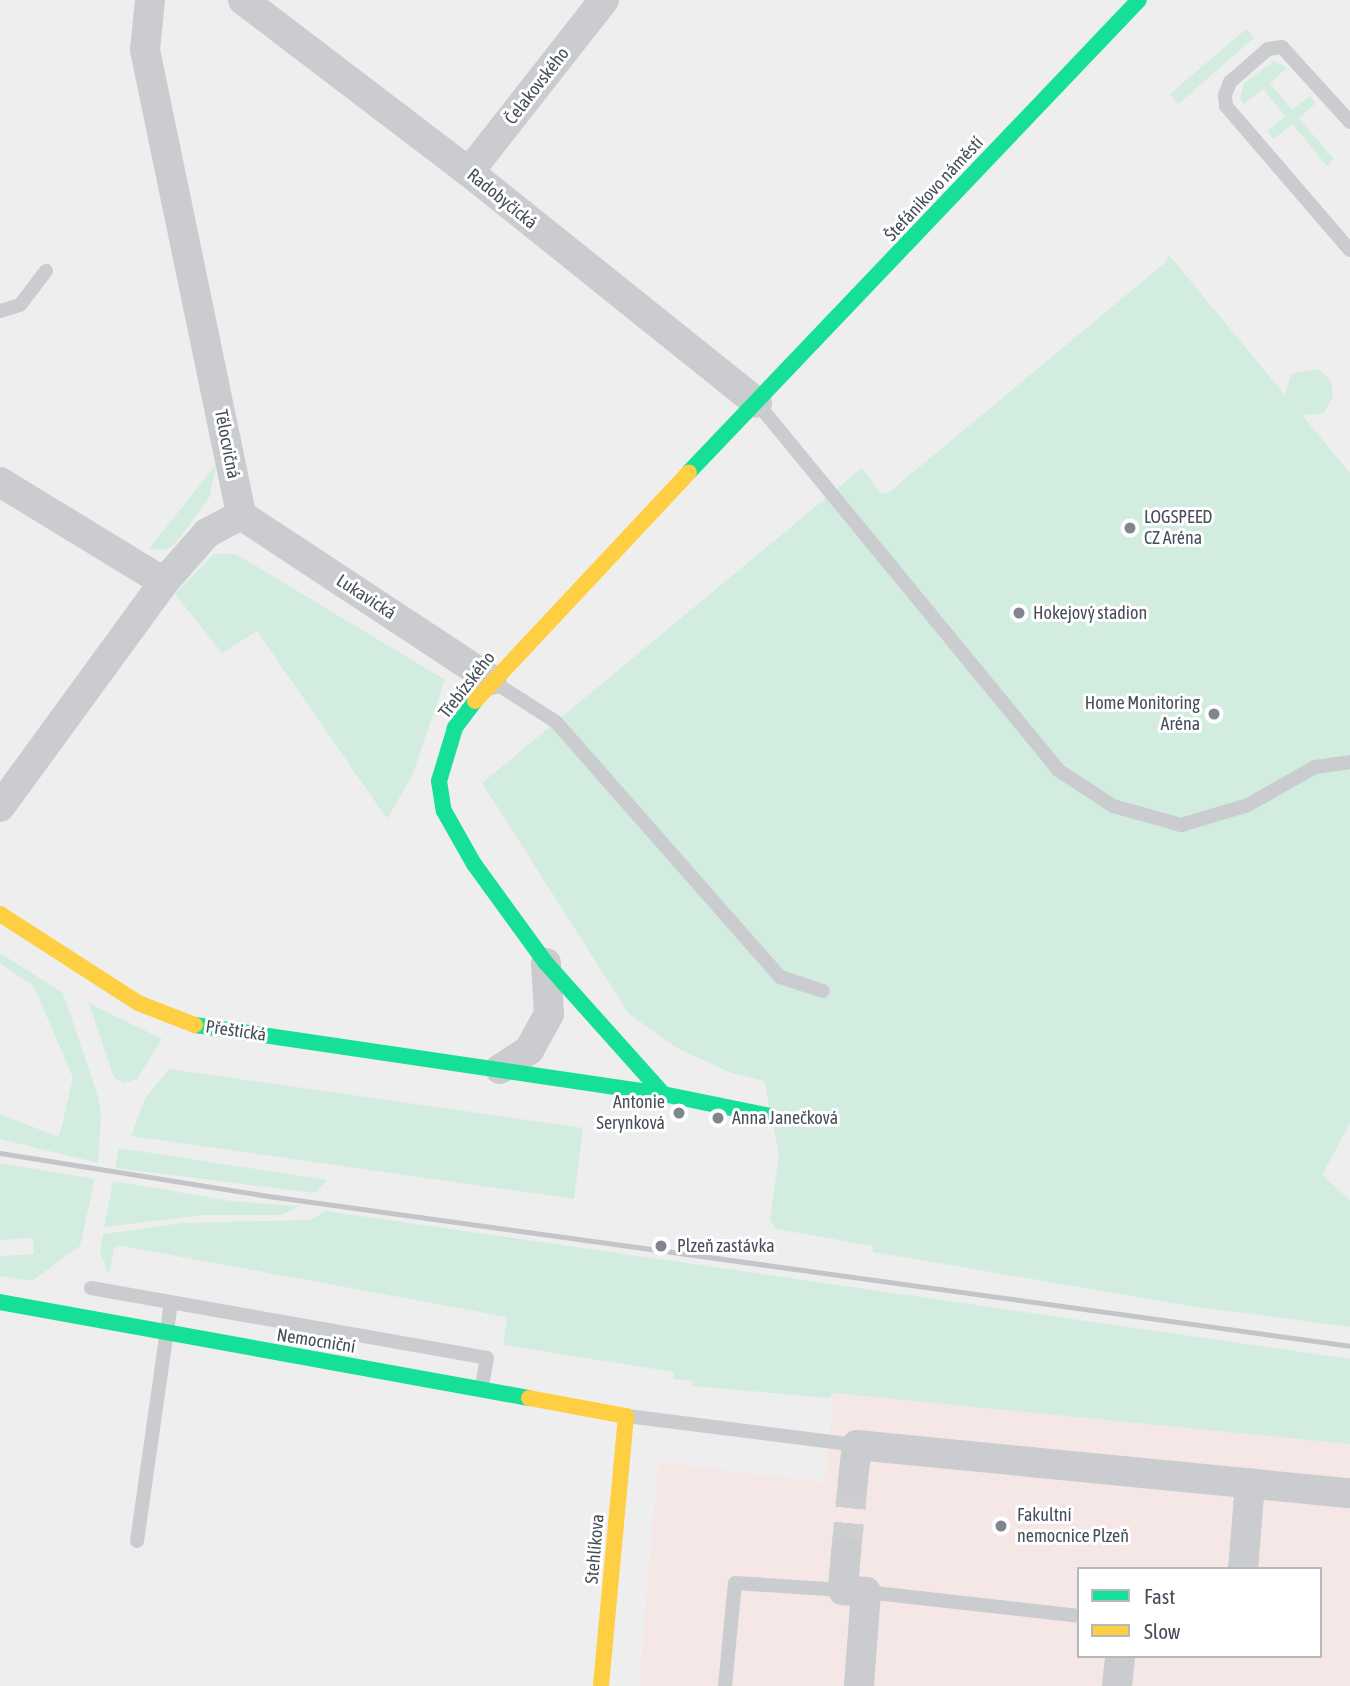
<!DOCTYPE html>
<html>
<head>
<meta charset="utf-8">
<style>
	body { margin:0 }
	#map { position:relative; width:1350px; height:1686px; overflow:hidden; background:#efeeee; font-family:"Asap Condensed",sans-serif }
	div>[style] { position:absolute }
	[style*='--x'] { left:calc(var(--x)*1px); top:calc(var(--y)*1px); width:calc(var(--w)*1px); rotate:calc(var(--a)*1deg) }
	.medical>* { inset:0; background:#f5e7e5 }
	.green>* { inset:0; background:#d2ede0 }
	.street-tunnel>* { height:30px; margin-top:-15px; transform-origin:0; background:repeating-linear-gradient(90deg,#cdced0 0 30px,transparent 0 45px) }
	.lane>* { height:14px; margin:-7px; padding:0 7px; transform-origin:7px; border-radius:7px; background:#cacccf }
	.street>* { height:30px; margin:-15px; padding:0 15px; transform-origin:15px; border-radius:15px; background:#cacccf }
	.fast>* { height:16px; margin:-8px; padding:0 8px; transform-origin:8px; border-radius:8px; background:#16e098 }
	.slow>* { height:16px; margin:-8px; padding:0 8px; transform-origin:8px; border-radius:8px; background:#ffcf43 }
	.rail>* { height:5px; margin:-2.5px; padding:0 2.5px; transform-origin:2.5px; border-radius:2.5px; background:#c4c5c8 }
	.dots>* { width:19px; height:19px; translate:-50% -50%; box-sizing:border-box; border:4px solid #fff; border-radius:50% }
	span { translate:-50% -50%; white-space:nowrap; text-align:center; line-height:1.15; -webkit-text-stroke:6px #fff; paint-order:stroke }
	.street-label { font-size:18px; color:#464e5a }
	.poi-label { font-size:18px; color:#464e5a }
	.left { translate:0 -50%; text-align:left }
	.right { translate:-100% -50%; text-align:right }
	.legend { position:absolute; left:1077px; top:1567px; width:245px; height:91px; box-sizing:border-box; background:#fff; border:2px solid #b5b8bd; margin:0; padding:9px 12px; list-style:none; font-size:21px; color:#464e5a }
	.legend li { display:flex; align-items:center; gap:14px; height:35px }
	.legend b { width:35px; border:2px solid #b5b8bd }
</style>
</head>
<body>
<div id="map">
	<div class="medical">
		<div style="clip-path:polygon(evenodd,834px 1393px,1350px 1443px,1350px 1686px,639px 1686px,658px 1462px,824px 1482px,834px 1393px,1079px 1569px,1320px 1569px,1320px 1656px,1079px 1656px,1079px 1569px)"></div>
	</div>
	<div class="green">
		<div style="clip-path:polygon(1246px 29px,1254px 38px,1178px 104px,1170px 94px)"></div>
		<div style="clip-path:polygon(1274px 61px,1287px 68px,1270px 83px,1292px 110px,1310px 96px,1316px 103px,1299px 118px,1334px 159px,1327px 166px,1292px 124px,1274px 139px,1267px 131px,1285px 116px,1263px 89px,1244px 104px,1240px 99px,1244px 83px)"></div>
		<div style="clip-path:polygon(1169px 255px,1285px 395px,1291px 374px,1318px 369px,1331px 380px,1333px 397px,1323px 414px,1302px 415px,1350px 473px,1350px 1123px,1322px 1175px,1350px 1200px,1350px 1327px,1196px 1307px,873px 1252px,873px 1246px,776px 1229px,770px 1220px,779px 1154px,764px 1081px,731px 1073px,677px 1048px,629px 1014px,482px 783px,862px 468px,881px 494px,889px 492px,1166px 262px)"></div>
		<div style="clip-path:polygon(217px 463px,209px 498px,174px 545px,165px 550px,149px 549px)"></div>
		<div style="clip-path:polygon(214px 554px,236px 554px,445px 680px,412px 776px,387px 819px,257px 631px,222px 653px,175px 594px)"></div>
		<div style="clip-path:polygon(0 953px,63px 993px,97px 1093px,101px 1115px,98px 1163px,0 1139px,0 1114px,59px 1137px,73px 1078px,34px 987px,0 963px)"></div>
		<div style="clip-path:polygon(89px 1003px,162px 1039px,137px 1079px,124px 1083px,114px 1078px)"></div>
		<div style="clip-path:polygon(169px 1069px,583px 1128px,574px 1199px,131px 1136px,146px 1097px)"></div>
		<div style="clip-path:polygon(119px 1148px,328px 1180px,314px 1193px,115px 1168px)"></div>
		<div style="clip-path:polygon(0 1163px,95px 1179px,80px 1246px,32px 1281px,0 1276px,0 1256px,34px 1254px,33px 1238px,0 1240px)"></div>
		<div style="clip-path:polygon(113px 1181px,231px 1201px,299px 1206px,281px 1215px,204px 1215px,104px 1227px)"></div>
		<div style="clip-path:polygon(326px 1211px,1350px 1359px,1350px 1444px,834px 1393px,829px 1398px,692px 1386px,692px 1381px,673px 1379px,674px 1372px,503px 1345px,507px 1317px,122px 1246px,114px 1248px,109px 1275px,100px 1252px,103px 1234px,182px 1223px,310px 1220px)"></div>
	</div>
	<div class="street-tunnel">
		<div style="--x:846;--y:1553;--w:72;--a:-84.4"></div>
	</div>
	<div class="lane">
		<div style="--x:1350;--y:122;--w:101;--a:-132.2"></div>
		<div style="--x:1282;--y:47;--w:14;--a:172"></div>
		<div style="--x:1268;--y:49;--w:50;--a:139"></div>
		<div style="--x:1230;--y:82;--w:14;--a:111"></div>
		<div style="--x:1225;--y:95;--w:11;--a:85"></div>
		<div style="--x:1226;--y:106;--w:190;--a:49.3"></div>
		<div style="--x:0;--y:311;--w:21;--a:-17"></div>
		<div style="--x:20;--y:305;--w:43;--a:-52.6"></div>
		<div style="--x:757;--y:403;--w:475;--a:50.6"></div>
		<div style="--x:1058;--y:770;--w:66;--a:33.2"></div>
		<div style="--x:1113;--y:806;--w:71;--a:15.6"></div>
		<div style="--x:1181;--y:825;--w:70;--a:-16.6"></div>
		<div style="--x:1248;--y:805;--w:77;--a:-29.6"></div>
		<div style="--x:1315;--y:767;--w:35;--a:-8"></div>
		<div style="--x:492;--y:681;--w:76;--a:32.6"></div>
		<div style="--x:556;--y:722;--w:339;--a:48.7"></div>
		<div style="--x:780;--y:977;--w:45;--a:18"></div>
		<div style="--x:91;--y:1288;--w:402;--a:10"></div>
		<div style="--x:487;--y:1358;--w:29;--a:100"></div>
		<div style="--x:627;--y:1416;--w:232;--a:7.2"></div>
		<div style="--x:137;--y:1541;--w:241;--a:-81.9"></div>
		<div style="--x:866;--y:1592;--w:214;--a:6.4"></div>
		<div style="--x:725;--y:1686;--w:103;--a:-84.5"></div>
		<div style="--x:735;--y:1583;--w:108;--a:3.7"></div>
	</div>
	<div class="street">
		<div style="--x:150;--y:0;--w:50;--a:95.7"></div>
		<div style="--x:145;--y:50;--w:475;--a:78.3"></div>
		<div style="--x:243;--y:0;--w:284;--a:37.3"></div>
		<div style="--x:469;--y:172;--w:369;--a:38.7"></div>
		<div style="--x:469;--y:172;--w:219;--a:-51.9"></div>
		<div style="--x:0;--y:482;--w:192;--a:31.4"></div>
		<div style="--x:241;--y:515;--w:300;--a:33.4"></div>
		<div style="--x:0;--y:807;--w:278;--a:-53.9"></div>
		<div style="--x:164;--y:582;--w:65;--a:-48.7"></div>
		<div style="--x:207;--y:533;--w:38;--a:-28"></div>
		<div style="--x:500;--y:1069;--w:35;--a:-33"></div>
		<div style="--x:529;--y:1050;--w:41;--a:-60.9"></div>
		<div style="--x:549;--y:1014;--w:51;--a:-93.4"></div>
		<div style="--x:853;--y:1481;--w:36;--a:-84"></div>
		<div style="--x:857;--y:1445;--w:495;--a:5.6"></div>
		<div style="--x:846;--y:1553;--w:37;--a:95"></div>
		<div style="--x:843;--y:1590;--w:23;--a:5"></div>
		<div style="--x:866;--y:1592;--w:94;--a:94.3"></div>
		<div style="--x:1243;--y:1569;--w:86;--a:-85.3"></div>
		<div style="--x:1117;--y:1686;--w:30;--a:-84"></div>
	</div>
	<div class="fast">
		<div style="--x:689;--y:472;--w:652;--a:-46.37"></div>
		<div style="--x:475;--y:701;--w:34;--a:127"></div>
		<div style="--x:455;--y:728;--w:55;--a:106.8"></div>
		<div style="--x:439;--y:781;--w:30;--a:81"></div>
		<div style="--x:444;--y:811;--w:61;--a:60.5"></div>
		<div style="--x:474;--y:864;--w:122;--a:54"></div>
		<div style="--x:546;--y:963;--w:176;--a:48.2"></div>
		<div style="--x:195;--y:1025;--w:473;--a:8.4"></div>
		<div style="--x:663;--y:1094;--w:109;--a:11.6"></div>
		<div style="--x:0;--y:1302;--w:538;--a:10.29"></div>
	</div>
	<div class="slow">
		<div style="--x:475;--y:701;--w:313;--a:-46.9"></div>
		<div style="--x:0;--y:914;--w:164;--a:32.8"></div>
		<div style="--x:138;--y:1003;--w:61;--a:21.1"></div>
		<div style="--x:529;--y:1398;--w:99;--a:10.5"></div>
		<div style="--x:626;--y:1416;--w:271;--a:95.3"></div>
	</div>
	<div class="rail">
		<div style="--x:0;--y:1153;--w:264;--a:9.1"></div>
		<div style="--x:261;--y:1195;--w:1099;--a:7.89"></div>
	</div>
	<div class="dots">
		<div style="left:1130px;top:528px;background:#81868e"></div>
		<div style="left:1019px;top:613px;background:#81868e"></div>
		<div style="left:1214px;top:714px;background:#81868e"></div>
		<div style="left:679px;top:1113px;background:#81868e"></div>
		<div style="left:718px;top:1118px;background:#81868e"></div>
		<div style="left:661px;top:1246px;background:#81868e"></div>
		<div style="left:1001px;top:1526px;background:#81868e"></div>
	</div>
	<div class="street-label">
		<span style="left:537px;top:86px;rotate:-52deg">Čelakovského</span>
		<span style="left:934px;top:189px;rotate:-47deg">Štefánikovo náměstí</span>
		<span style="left:502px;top:199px;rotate:39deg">Radobyčická</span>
		<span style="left:227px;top:444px;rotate:79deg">Tělocvičná</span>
		<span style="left:366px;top:597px;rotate:33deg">Lukavická</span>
		<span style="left:467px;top:685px;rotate:-52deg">Třebízského</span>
		<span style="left:236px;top:1031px;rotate:8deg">Přeštická</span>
		<span style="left:316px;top:1341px;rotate:9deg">Nemocniční</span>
		<span style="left:595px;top:1549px;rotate:-85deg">Stehlíkova</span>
	</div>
	<div class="poi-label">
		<span class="left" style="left:1144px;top:528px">LOGSPEED<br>CZ Aréna</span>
		<span class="left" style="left:1033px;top:613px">Hokejový stadion</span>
		<span class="right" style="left:1200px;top:714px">Home Monitoring<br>Aréna</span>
		<span class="right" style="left:665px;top:1113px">Antonie<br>Serynková</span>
		<span class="left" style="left:732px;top:1118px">Anna Janečková</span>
		<span class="left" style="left:677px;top:1246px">Plzeň zastávka</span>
		<span class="left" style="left:1017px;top:1526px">Fakultní<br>nemocnice Plzeň</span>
	</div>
	<ul class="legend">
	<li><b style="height:9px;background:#16e098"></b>Fast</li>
	<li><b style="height:9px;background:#ffcf43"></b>Slow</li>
	</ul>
</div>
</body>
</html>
